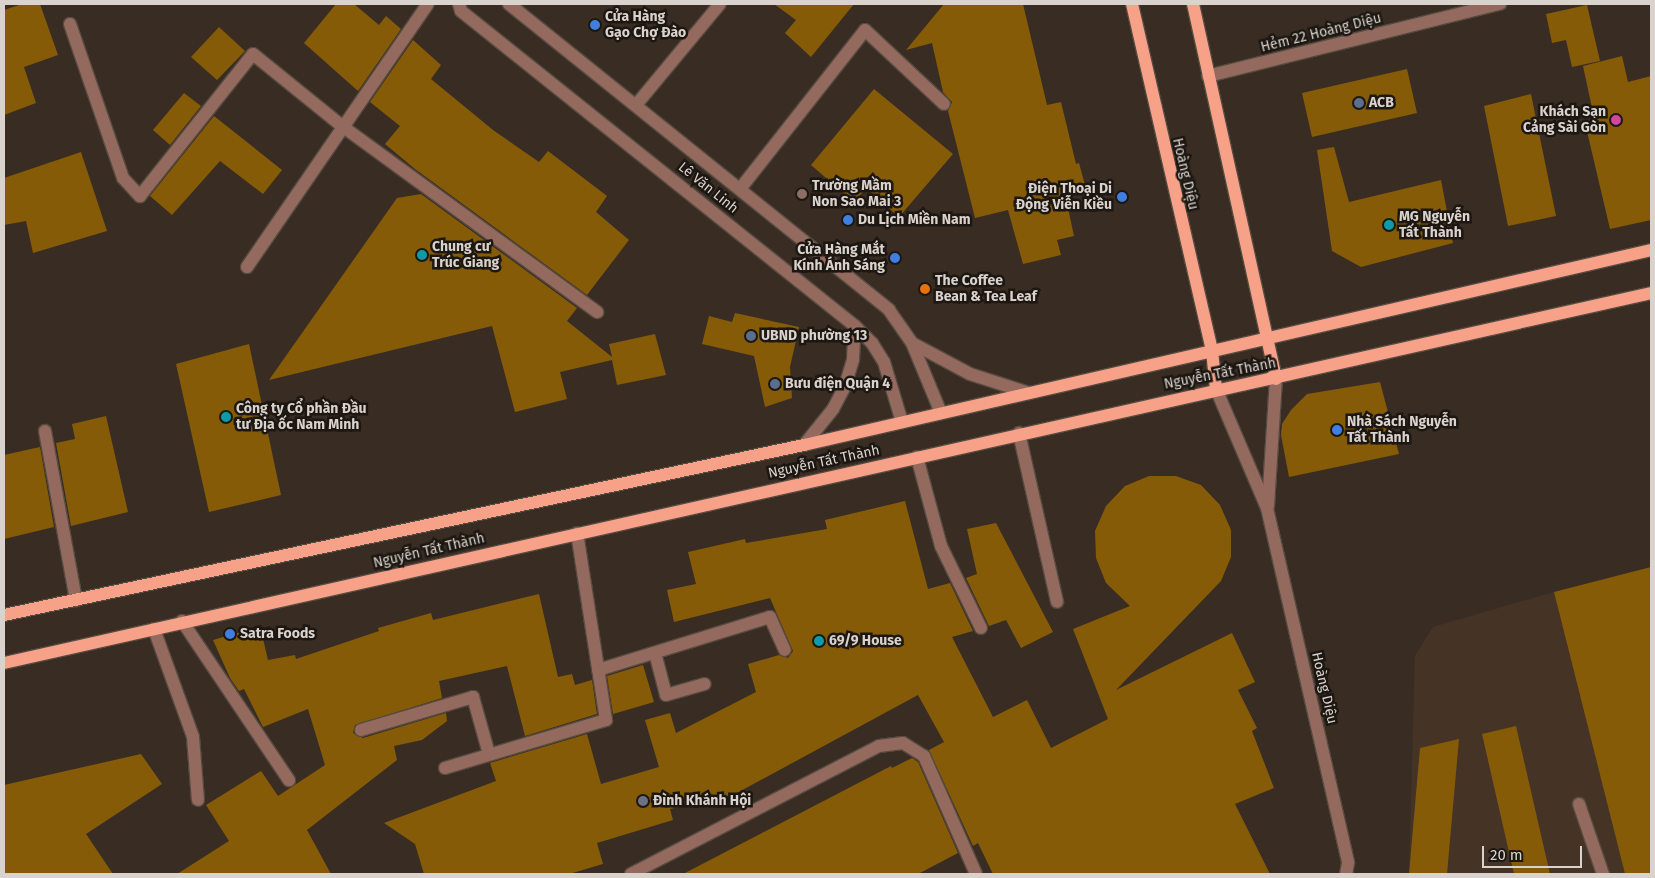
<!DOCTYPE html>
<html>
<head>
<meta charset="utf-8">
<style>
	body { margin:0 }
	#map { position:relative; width:1655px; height:878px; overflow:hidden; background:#392d23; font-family:"Fira Sans",sans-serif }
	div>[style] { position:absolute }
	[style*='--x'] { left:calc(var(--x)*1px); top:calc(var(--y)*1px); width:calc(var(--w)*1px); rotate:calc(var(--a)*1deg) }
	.built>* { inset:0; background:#453426 }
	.building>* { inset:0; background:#855b08 }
	.roads { filter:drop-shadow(1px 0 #564b41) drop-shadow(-1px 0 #564b41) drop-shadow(0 1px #564b41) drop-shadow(0 -1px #564b41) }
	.minor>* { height:12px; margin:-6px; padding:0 6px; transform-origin:6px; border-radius:6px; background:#94695e }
	.major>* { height:12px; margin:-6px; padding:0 6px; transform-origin:6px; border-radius:6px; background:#f7a189 }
	.dots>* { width:14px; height:14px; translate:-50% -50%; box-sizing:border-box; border:2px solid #1c1712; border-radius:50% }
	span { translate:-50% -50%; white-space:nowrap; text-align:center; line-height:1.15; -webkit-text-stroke:5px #1c1712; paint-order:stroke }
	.poi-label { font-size:14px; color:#dad2cc; font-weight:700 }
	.left { translate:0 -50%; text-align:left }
	.right { translate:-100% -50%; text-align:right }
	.street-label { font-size:14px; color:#dad2cc }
	.frame { position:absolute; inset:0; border:5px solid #dad2cc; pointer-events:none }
	.scale { position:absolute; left:1482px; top:846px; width:100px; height:22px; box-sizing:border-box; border:2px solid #dad2cc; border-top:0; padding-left:6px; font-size:15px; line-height:18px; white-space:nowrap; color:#dad2cc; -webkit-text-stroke:4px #1c1712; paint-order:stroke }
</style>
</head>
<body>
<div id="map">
	<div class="built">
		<div style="clip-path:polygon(1554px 592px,1625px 874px,1409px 874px,1415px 656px,1433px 627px)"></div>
	</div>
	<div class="building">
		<div style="clip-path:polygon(22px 4px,40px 4px,58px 55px,24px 67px,36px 103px,4px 115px,4px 10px)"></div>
		<div style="clip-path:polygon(336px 4px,354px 4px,379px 25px,386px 16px,401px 29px,358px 91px,304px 43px)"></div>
		<div style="clip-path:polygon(774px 4px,854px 4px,811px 57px,785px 33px,796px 20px)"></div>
		<div style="clip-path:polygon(944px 4px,1023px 4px,1047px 105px,1061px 102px,1076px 164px,1079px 163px,1086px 189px,1065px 194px,1074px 236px,1057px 240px,1061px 255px,1023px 264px,1008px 210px,975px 218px,948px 111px,952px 102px,943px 92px,932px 43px,906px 50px)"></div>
		<div style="clip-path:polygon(1587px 5px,1600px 61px,1572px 67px,1566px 40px,1552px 43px,1546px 14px)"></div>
		<div style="clip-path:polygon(219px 27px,245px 51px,217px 80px,191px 57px)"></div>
		<div style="clip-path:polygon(413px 40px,441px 65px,431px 79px,493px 130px,539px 162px,548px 151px,607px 196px,596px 212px,629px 240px,587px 295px,415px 169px,385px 144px,400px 126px,370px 102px)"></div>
		<div style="clip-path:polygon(1622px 56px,1628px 82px,1651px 76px,1651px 220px,1610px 229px,1585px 123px,1595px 122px,1583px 66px)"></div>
		<div style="clip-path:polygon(1407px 69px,1417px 113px,1312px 137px,1302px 93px)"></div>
		<div style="clip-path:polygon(874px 89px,953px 154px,899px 217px,866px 188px,854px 202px,811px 165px)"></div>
		<div style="clip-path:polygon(184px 93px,201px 106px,170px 145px,153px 130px)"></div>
		<div style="clip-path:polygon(1531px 94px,1556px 216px,1508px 226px,1484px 106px)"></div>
		<div style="clip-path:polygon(214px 116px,282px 170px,263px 194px,220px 161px,172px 215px,150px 196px)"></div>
		<div style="clip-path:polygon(1334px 147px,1349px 202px,1441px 180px,1453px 243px,1361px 267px,1332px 251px,1317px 150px)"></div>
		<div style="clip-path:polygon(81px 152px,107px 231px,33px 253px,26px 221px,4px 225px,4px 178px)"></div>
		<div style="clip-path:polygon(421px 194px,577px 308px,567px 321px,612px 357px,609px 344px,655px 334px,666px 375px,617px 385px,612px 360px,560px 372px,567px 399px,515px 412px,492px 326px,269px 380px,397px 198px)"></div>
		<div style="clip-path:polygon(735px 313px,799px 327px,790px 367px,792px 398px,765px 407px,754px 356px,702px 344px,709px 316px,732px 322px)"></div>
		<div style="clip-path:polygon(249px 344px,281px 495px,209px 512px,176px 364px)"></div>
		<div style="clip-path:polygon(1380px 382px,1399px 454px,1289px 477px,1281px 435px,1282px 424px,1291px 410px,1307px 394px)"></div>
		<div style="clip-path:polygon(106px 416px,128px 512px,71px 526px,56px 443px,75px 439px,72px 424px)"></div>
		<div style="clip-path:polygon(40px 447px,54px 527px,4px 539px,4px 455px)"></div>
		<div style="clip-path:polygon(1149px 476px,1176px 476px,1201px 485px,1220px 505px,1231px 530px,1231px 557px,1221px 581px,1116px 690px,1232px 633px,1255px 682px,1238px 690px,1257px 728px,1252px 731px,1274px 788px,1235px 804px,1270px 874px,993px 874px,978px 843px,973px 846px,929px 750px,944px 742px,918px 695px,735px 794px,670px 809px,673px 820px,597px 843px,603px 864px,569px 874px,424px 874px,415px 844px,384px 823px,496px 781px,490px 763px,587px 734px,601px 784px,659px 767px,645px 720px,670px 713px,676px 733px,756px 692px,748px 664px,779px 655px,788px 658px,793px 651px,770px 598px,674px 622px,667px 590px,696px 584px,688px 552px,745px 539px,746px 543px,827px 529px,825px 520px,905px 501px,928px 589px,950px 583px,973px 631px,952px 637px,993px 717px,1027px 700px,1051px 748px,1108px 719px,1073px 629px,1130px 606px,1106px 583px,1096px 558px,1095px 531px,1106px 506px,1125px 486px)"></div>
		<div style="clip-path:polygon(996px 523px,1053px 632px,1021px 648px,1006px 620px,989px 626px,966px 578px,977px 574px,967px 529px)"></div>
		<div style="clip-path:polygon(1651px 567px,1651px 874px,1625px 874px,1554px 592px)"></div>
		<div style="clip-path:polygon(539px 594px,558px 677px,572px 674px,575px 685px,592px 680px,597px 714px,525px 736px,507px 666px,439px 681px,442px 698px,355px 725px,353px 733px,363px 738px,446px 713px,447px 721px,422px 740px,394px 746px,397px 760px,307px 830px,331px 874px,177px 874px,229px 841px,206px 805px,261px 771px,278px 796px,325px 765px,308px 709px,263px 727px,244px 689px,239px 691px,230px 678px,213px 640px,260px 626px,268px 660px,295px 655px,296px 659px,379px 631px,378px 628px,431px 613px,433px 620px)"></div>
		<div style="clip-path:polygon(643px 665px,654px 702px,613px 714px,607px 676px)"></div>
		<div style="clip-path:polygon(1516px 726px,1550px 874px,1514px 874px,1482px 734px)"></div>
		<div style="clip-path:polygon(1459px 739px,1447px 874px,1409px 874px,1420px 748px)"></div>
		<div style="clip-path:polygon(141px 754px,162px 784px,86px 834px,113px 874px,4px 874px,4px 785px)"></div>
		<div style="clip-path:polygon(912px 758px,918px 762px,958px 853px,918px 874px,683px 874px,891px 766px,892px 768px)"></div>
	</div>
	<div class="roads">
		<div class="minor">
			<div style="--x:459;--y:4;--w:7;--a:74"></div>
			<div style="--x:461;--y:11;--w:504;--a:38.64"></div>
			<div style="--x:855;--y:326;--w:24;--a:45"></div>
			<div style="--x:872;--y:343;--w:22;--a:58"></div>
			<div style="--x:884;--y:362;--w:63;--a:73.3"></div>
			<div style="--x:509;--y:4;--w:488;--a:38.8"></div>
			<div style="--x:889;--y:310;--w:40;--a:55.1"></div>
			<div style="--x:912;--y:343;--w:76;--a:67.5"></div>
			<div style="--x:70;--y:24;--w:163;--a:71"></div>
			<div style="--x:123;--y:178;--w:25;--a:47"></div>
			<div style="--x:140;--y:196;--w:181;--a:-51.5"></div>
			<div style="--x:253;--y:54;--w:114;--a:39"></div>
			<div style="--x:342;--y:126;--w:316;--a:36.1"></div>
			<div style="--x:1208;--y:76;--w:301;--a:-13.9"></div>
			<div style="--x:636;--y:105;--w:131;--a:-50.3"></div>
			<div style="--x:740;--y:189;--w:202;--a:-51.8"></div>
			<div style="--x:865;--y:30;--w:108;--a:43.1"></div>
			<div style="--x:247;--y:267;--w:319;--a:-55.5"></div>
			<div style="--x:912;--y:343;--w:66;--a:28.1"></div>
			<div style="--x:970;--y:374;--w:62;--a:17.9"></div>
			<div style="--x:1216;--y:389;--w:129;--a:66.8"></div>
			<div style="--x:1267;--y:508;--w:364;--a:77.1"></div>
			<div style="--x:1348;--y:863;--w:11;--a:100"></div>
			<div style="--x:45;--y:431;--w:172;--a:79.6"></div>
			<div style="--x:1019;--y:433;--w:173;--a:77.3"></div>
			<div style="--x:804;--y:445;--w:46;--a:-51.1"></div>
			<div style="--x:833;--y:409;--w:26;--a:-62"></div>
			<div style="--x:845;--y:386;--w:28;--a:-73"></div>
			<div style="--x:853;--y:359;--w:33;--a:-87"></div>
			<div style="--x:917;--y:457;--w:92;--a:74.9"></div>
			<div style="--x:941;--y:546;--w:91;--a:64"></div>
			<div style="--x:1268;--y:506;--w:127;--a:-86.4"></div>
			<div style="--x:182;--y:621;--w:192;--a:56.1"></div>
			<div style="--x:154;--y:629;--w:115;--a:70.1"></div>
			<div style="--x:193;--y:737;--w:63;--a:85.5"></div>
			<div style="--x:655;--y:653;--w:43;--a:75.3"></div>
			<div style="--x:666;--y:695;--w:40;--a:-16"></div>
			<div style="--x:598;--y:670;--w:180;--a:-17.1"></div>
			<div style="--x:770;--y:617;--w:36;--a:66"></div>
			<div style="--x:361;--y:730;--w:117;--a:-16.4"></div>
			<div style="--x:473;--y:697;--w:59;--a:74.3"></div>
			<div style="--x:445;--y:768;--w:168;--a:-16.6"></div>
			<div style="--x:606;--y:720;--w:189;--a:-98.8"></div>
			<div style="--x:1579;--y:804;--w:74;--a:71.1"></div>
			<div style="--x:631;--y:874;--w:279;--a:-27.3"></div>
			<div style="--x:879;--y:746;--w:24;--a:-7"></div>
			<div style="--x:903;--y:743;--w:25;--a:32"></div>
			<div style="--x:924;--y:756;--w:129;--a:66.2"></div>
		</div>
		<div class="major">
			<div style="--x:1132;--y:4;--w:356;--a:77"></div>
			<div style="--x:1212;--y:351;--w:38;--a:84"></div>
			<div style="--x:1193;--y:4;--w:384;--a:77.5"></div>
			<div style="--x:4;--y:615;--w:818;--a:-12"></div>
			<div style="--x:804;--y:445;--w:869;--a:-12.96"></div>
			<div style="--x:4;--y:663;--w:1688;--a:-12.66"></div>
		</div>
	</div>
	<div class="dots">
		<div style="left:595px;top:25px;background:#3f7fe0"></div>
		<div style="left:1359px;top:103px;background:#5c6f8a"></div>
		<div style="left:1616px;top:120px;background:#d1479c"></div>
		<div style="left:802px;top:194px;background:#8d6e63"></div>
		<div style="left:1122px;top:197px;background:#3f7fe0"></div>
		<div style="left:848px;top:220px;background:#3f7fe0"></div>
		<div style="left:1389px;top:225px;background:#0f9aa8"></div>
		<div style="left:422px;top:255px;background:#0f9aa8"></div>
		<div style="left:895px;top:258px;background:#3f7fe0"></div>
		<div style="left:925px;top:289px;background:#e8710a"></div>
		<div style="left:751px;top:336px;background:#5c6f8a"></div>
		<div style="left:775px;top:384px;background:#5c6f8a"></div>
		<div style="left:226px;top:417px;background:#0f9aa8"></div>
		<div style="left:1337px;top:430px;background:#3f7fe0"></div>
		<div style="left:230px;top:634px;background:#3f7fe0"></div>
		<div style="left:819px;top:641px;background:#0f9aa8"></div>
		<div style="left:643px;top:801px;background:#6b7280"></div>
	</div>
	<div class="poi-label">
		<span class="left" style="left:605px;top:25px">Cửa Hàng<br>Gạo Chợ Đào</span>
		<span class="left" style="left:1369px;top:103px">ACB</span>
		<span class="right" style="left:1606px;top:120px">Khách Sạn<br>Cảng Sài Gòn</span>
		<span class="left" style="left:812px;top:194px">Trường Mầm<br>Non Sao Mai 3</span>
		<span class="right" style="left:1112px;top:197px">Điện Thoại Di<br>Động Viễn Kiều</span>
		<span class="left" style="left:1399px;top:225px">MG Nguyễn<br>Tất Thành</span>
		<span class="left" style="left:858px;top:220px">Du Lịch Miền Nam</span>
		<span class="left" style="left:432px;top:255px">Chung cư<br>Trúc Giang</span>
		<span class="right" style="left:885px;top:258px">Cửa Hàng Mắt<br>Kính Ánh Sáng</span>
		<span class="left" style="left:935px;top:289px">The Coffee<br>Bean &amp; Tea Leaf</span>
		<span class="left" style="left:761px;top:336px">UBND phường 13</span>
		<span class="left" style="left:785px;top:384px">Bưu điện Quận 4</span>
		<span class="left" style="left:236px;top:417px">Công ty Cổ phần Đầu<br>tư Địa ốc Nam Minh</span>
		<span class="left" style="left:1347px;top:430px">Nhà Sách Nguyễn<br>Tất Thành</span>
		<span class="left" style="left:240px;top:634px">Satra Foods</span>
		<span class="left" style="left:829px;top:641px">69/9 House</span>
		<span class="left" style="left:653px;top:801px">Đình Khánh Hội</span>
	</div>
	<div class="street-label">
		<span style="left:1321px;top:33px;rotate:-14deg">Hẻm 22 Hoàng Diệu</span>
		<span style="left:1185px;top:174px;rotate:77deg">Hoàng Diệu</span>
		<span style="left:708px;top:188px;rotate:39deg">Lê Văn Linh</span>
		<span style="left:1220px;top:374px;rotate:-11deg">Nguyễn Tất Thành</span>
		<span style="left:824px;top:462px;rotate:-12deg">Nguyễn Tất Thành</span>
		<span style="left:429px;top:551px;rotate:-13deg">Nguyễn Tất Thành</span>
		<span style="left:1324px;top:688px;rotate:77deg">Hoàng Diệu</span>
	</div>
	<div class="frame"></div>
	<div class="scale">20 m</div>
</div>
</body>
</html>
